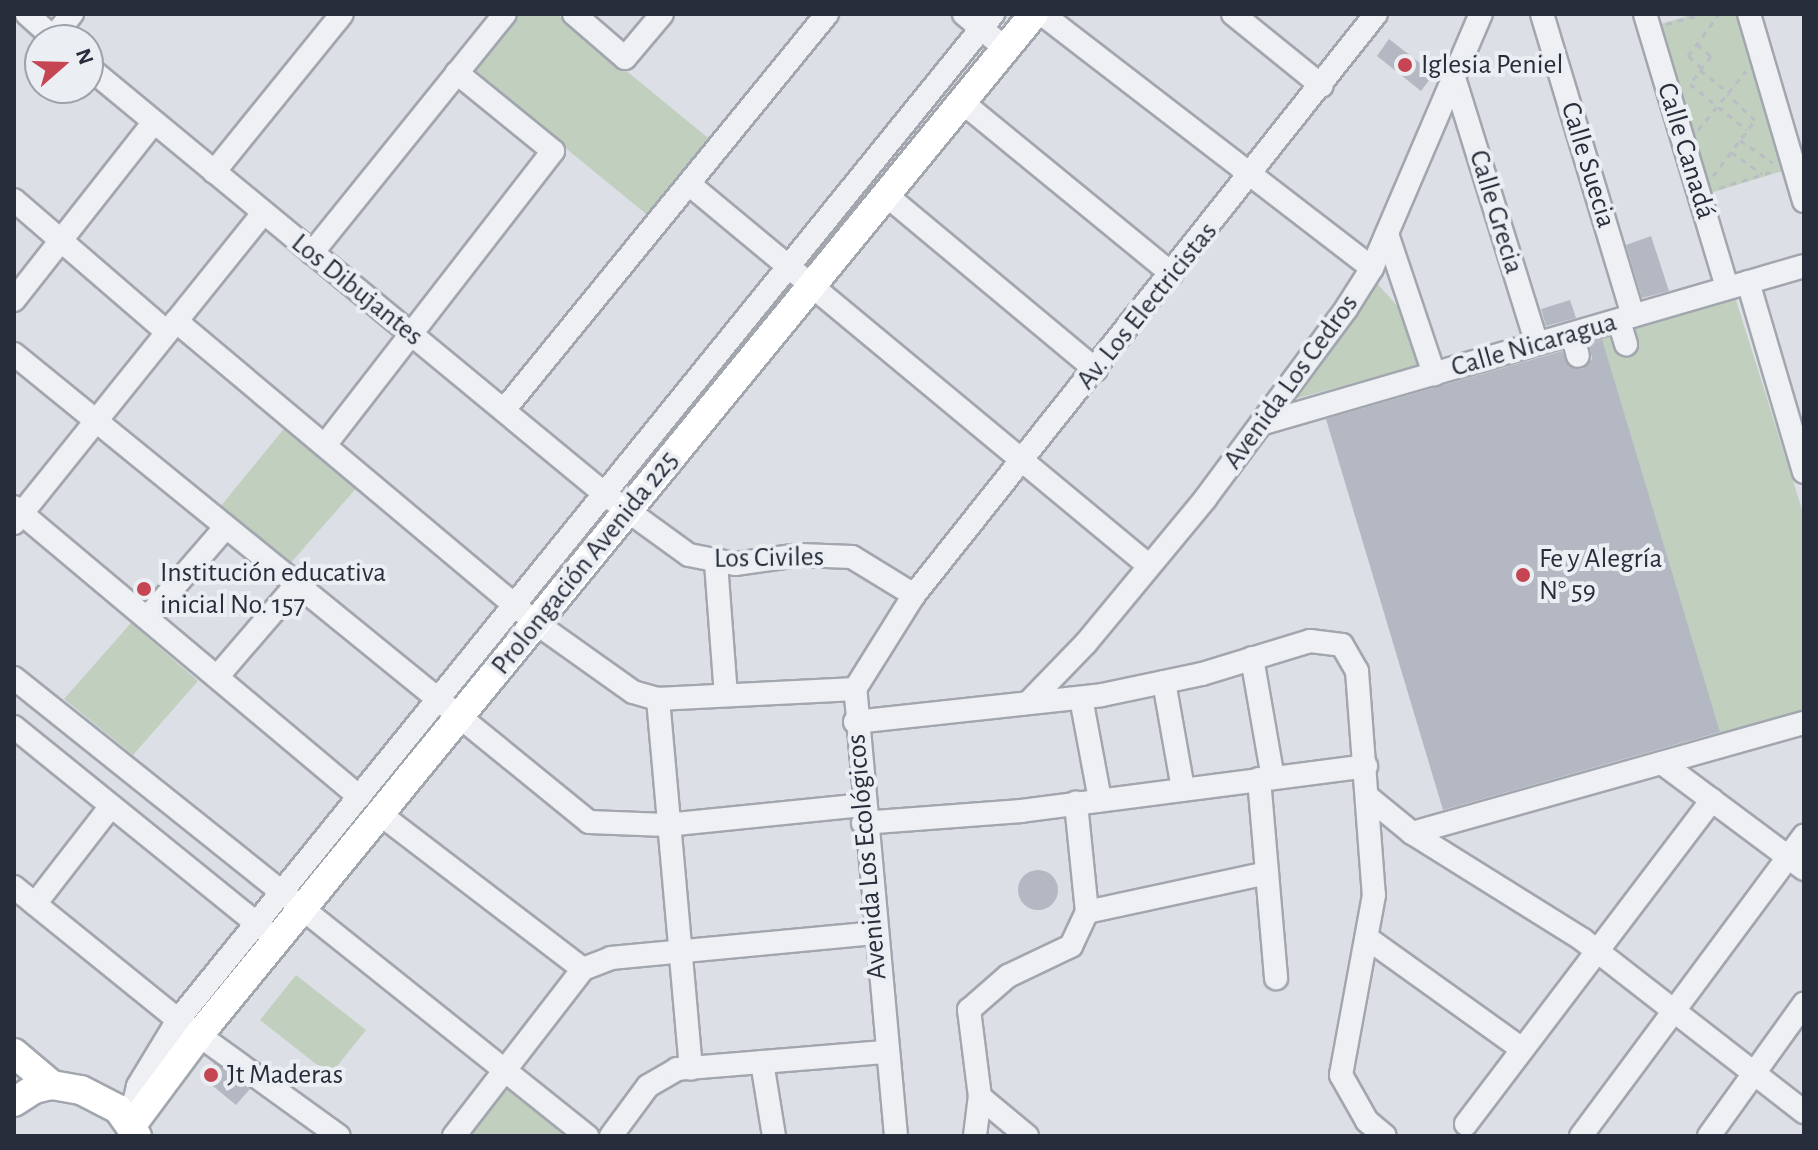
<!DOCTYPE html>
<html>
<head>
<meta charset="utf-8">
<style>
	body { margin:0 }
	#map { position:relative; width:1818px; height:1150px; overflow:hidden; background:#dcdfe5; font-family:"Alegreya Sans",sans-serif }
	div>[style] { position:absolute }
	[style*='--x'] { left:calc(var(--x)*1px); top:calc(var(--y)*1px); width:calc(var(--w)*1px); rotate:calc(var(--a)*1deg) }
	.green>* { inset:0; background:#c1cfbe }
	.building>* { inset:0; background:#b4b8c2 }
	.round { border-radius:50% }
	.path>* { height:3px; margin-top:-1.5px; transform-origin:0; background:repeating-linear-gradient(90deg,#babdc4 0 6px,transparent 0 12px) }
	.roads { filter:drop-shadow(2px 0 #a2a6ae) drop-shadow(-2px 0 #a2a6ae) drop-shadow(0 2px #a2a6ae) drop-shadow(0 -2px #a2a6ae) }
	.minor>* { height:22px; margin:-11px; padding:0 11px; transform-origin:11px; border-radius:11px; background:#eef0f4 }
	.major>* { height:28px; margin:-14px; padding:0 14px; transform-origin:14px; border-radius:14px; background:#fff }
	.dots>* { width:22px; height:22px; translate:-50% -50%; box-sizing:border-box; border:4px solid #ebeef3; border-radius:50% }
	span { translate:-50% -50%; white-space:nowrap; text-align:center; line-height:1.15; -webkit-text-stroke:8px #ebeef3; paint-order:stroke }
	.poi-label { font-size:28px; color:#272d3a }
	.left { translate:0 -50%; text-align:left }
	.street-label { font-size:28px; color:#272d3a }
	.frame { position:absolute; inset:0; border:16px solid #272d3a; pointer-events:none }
	.north { position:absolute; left:24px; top:24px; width:80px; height:80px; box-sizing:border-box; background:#ebeef3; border:2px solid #9da1a9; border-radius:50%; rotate:70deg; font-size:22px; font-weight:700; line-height:32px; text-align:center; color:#272d3a }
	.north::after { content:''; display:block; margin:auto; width:28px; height:36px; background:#c54652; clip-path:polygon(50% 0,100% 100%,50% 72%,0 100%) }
</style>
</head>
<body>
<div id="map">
	<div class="green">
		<div style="clip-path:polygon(515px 14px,557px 14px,713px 142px,651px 218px,470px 70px)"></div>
		<div style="clip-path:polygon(1694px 14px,1735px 14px,1786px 170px,1707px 194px,1654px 26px)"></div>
		<div style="clip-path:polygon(1375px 281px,1417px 328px,1426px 363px,1291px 400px)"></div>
		<div style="clip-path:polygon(1735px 297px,1804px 516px,1804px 711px,1721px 737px,1601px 336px)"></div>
		<div style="clip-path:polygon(287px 425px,359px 485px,288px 566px,216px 512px)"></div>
		<div style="clip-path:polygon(131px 623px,198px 681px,133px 755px,64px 699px)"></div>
		<div style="clip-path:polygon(296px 975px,366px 1030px,330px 1075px,260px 1020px)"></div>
		<div style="clip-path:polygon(500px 1083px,567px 1136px,462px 1136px)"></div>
	</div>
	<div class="building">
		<div style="clip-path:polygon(1389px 39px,1434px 74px,1421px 91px,1377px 56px)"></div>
		<div style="clip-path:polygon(1651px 236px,1669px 291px,1642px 298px,1626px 245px)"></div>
		<div style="clip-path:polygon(1570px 300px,1576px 318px,1546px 326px,1541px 309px)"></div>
		<div style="clip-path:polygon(1602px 339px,1720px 732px,1443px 810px,1326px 419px,1562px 351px,1569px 366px,1582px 369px,1592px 359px,1589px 343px)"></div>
		<div class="round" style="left:1018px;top:870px;width:40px;height:40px"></div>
		<div style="clip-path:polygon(214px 1063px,250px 1089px,236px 1105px,202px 1077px)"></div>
	</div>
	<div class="path">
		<div style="--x:1666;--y:24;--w:38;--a:-15"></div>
		<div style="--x:1697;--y:44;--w:18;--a:41"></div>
		<div style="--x:1711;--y:56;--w:35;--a:127"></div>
		<div style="--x:1690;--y:84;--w:73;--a:38.9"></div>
		<div style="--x:1702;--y:68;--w:18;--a:-139"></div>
		<div style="--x:1688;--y:56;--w:52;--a:-53.6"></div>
		<div style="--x:1700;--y:70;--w:36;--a:38"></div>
		<div style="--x:1698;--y:130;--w:76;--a:-50.9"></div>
		<div style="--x:1740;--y:140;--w:40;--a:34.9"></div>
		<div style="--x:1731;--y:152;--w:38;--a:35"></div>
		<div style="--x:1713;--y:176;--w:70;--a:-53.1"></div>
		<div style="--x:1755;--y:120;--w:38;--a:-137"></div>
		<div style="--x:1719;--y:188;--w:60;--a:-17.5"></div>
	</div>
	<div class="roads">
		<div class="minor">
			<div style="--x:27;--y:14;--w:39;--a:42"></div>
			<div style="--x:574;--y:14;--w:67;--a:40.8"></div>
			<div style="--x:625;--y:58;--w:57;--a:-49.9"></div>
			<div style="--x:964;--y:14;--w:55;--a:39.8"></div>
			<div style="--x:1042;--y:14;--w:416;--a:37.6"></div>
			<div style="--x:1233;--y:14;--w:114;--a:39"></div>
			<div style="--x:1542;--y:14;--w:315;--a:73.2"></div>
			<div style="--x:1645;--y:14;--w:286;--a:73.3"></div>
			<div style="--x:1749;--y:14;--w:195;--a:73.6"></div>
			<div style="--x:53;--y:38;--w:31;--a:-52"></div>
			<div style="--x:88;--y:67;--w:672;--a:39.57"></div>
			<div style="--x:606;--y:495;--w:102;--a:35.9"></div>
			<div style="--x:689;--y:555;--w:47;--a:11.1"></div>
			<div style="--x:735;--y:564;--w:66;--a:-7.9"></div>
			<div style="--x:800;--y:555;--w:52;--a:2.2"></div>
			<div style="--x:852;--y:557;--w:73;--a:31.5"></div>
			<div style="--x:1455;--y:81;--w:275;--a:72.7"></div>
			<div style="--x:962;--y:102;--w:271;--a:39.3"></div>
			<div style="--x:214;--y:172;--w:203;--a:-51"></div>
			<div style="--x:689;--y:184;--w:597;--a:39.69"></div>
			<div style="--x:886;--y:195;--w:273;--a:39.8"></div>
			<div style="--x:14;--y:200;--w:202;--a:40.8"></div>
			<div style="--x:1387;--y:234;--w:148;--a:71.4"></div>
			<div style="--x:312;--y:253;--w:307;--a:-51.1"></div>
			<div style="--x:1748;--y:282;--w:198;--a:73.6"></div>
			<div style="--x:14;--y:300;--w:226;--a:-51.8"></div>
			<div style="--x:176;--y:321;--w:470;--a:40"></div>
			<div style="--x:536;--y:623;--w:119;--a:35.4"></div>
			<div style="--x:633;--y:692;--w:26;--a:16"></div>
			<div style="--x:658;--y:699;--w:197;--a:-2.9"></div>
			<div style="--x:1622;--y:331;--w:14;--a:73"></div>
			<div style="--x:1575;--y:345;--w:11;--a:75"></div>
			<div style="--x:14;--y:354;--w:741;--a:39.14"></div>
			<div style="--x:589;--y:822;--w:77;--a:2.2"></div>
			<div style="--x:666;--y:825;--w:197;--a:-5.8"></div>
			<div style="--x:504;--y:410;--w:511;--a:-50.8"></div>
			<div style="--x:1264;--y:423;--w:562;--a:-16.21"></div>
			<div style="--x:325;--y:445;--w:372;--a:-52.2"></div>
			<div style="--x:553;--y:151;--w:124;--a:-140.9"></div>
			<div style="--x:14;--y:507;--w:451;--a:40"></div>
			<div style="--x:14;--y:523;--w:398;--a:-51.2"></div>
			<div style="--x:716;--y:563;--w:132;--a:85.7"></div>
			<div style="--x:147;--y:618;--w:119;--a:-49.1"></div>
			<div style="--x:1252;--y:658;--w:122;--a:80.1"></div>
			<div style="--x:217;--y:677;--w:121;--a:-49.3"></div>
			<div style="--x:14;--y:678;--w:734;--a:38.64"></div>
			<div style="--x:1164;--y:682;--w:109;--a:79.9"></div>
			<div style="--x:1081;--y:698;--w:104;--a:79.4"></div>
			<div style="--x:658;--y:699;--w:371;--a:84.9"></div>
			<div style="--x:1028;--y:703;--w:83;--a:-46"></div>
			<div style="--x:1086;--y:643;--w:187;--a:-50.4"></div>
			<div style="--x:1205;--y:499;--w:237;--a:-53.4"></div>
			<div style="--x:1346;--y:309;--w:49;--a:-57.6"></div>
			<div style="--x:1372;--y:268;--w:276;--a:-66.8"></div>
			<div style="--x:855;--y:722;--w:248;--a:-6.2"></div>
			<div style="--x:1102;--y:695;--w:102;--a:-11.9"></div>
			<div style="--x:1202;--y:674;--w:113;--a:-17"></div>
			<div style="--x:1310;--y:641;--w:32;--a:7"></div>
			<div style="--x:1342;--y:645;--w:30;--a:60"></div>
			<div style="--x:1357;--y:671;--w:225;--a:85.7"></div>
			<div style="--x:1374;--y:895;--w:183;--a:100.4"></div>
			<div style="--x:1341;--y:1075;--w:53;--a:60.5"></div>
			<div style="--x:1367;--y:1121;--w:23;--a:40"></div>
			<div style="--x:14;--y:727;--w:323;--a:39"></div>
			<div style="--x:1662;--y:763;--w:177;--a:36.7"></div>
			<div style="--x:1259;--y:779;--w:200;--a:85.1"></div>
			<div style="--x:1368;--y:797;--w:57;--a:39.3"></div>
			<div style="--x:1412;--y:833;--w:202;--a:32"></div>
			<div style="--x:1583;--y:940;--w:280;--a:37.9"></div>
			<div style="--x:380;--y:814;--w:255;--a:37.4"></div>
			<div style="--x:863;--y:823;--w:158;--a:-4.3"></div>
			<div style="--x:1021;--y:811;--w:348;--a:-7.4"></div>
			<div style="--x:1412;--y:833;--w:407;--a:-15.7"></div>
			<div style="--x:14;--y:887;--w:211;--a:39"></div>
			<div style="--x:178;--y:1020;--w:198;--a:35.8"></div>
			<div style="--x:35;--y:904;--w:124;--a:-52.2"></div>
			<div style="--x:1087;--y:912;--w:184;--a:-12.2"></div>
			<div style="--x:1367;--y:938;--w:191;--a:35.6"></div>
			<div style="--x:762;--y:1062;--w:75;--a:80.8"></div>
			<div style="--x:980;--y:1097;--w:61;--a:39.7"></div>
			<div style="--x:140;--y:1114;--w:16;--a:-108"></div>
			<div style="--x:135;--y:1099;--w:13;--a:-77"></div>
			<div style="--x:138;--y:1086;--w:77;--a:-58.8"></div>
			<div style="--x:178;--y:1020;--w:1295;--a:-50.99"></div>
			<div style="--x:1466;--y:1124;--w:407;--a:-52.8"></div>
			<div style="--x:454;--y:1136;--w:211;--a:-52.3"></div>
			<div style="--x:583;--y:969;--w:30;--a:-21"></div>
			<div style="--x:611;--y:958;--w:264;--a:-5.4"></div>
			<div style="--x:611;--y:1136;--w:62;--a:-53.5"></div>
			<div style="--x:648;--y:1086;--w:34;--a:-30"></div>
			<div style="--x:677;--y:1069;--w:209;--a:-4.7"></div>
			<div style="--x:896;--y:1136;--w:449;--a:-95.2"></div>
			<div style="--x:855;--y:689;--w:111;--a:-57.9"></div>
			<div style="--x:914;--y:595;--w:742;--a:-51.51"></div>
			<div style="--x:975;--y:1136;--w:39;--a:-83"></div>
			<div style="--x:980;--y:1097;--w:88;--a:-97.2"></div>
			<div style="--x:969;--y:1010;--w:52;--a:-41.1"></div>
			<div style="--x:1008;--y:976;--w:70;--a:-25.5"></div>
			<div style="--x:1071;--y:946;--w:38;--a:-65"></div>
			<div style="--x:1087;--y:912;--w:110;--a:-95.8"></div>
			<div style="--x:1581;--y:1136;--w:374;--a:-53.4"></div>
			<div style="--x:1709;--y:1136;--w:163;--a:-54.3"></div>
		</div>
		<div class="major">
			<div style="--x:14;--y:1053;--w:50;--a:40.1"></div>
			<div style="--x:14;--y:1102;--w:24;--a:-33"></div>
			<div style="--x:34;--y:1089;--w:18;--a:-13"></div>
			<div style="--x:52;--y:1085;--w:29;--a:10"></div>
			<div style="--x:81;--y:1090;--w:42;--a:27.2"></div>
			<div style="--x:118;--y:1109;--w:33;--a:55"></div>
			<div style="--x:132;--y:1125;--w:111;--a:-53.4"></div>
			<div style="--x:198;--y:1036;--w:1320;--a:-50.72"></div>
		</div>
	</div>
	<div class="dots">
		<div style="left:1405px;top:65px;background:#c54652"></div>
		<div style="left:1523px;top:575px;background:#c54652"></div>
		<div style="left:144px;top:589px;background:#c54652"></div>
		<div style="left:211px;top:1075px;background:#c54652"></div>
	</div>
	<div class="poi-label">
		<span class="left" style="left:1421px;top:65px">Iglesia Peniel</span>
		<span class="left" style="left:1539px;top:575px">Fe y Alegría<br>N° 59</span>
		<span class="left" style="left:160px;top:589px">Institución educativa<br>inicial No. 157</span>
		<span class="left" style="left:227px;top:1075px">Jt Maderas</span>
	</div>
	<div class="street-label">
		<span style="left:1686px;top:151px;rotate:73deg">Calle Canadá</span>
		<span style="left:1588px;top:165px;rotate:73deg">Calle Suecia</span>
		<span style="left:1496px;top:212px;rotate:73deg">Calle Grecia</span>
		<span style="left:357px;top:290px;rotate:39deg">Los Dibujantes</span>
		<span style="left:1147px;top:306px;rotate:-51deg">Av. Los Electricistas</span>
		<span style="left:1534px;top:345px;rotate:-16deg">Calle Nicaragua</span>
		<span style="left:1291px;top:382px;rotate:-54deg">Avenida Los Cedros</span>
		<span style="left:769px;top:558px;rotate:-1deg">Los Civiles</span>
		<span style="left:585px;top:563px;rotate:-51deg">Prolongación Avenida 225</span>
		<span style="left:867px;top:857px;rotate:-95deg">Avenida Los Ecológicos</span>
	</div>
	<div class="frame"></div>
	<div class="north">N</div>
</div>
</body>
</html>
